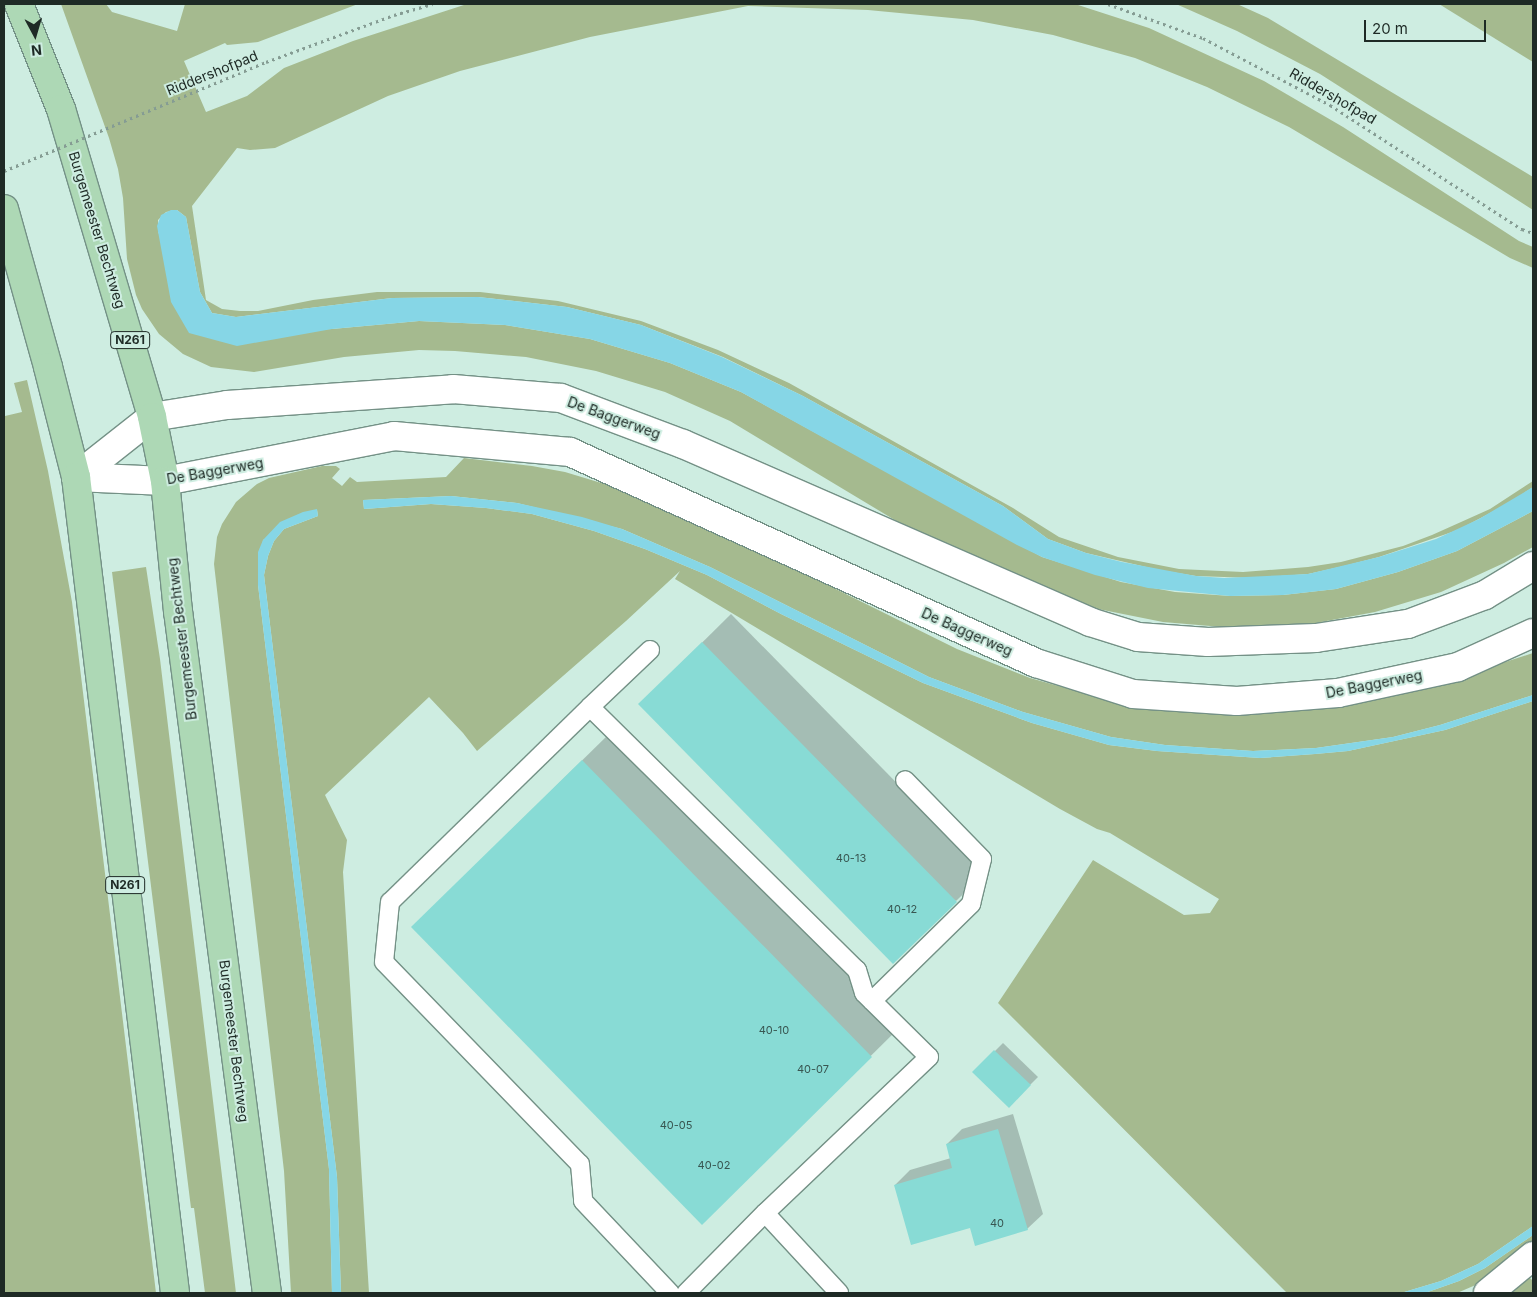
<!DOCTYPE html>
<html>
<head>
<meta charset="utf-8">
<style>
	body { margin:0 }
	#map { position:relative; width:1537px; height:1297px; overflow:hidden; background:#ceede1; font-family:Inter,sans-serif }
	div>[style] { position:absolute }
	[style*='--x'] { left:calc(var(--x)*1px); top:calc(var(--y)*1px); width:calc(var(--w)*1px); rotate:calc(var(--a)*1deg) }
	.green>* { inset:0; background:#a5ba8f }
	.water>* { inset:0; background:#86d6e6 }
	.shadow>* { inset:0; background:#0003 }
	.building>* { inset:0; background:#88dbd5 }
	.path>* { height:3px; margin-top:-1.5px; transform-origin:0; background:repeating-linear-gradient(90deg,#859c93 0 2.5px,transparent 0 6.5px) }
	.roads { filter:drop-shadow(1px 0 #749186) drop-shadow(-1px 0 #749186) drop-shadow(0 1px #749186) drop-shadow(0 -1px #749186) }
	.service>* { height:18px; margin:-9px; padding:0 9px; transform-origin:9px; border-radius:9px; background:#fff }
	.minor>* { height:28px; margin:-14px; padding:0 14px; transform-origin:14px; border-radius:14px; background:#fff }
	.tertiary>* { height:28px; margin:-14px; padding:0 14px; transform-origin:14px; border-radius:14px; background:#fff }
	.primary>* { height:28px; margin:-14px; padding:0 14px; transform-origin:14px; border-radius:14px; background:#add8b5 }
	.path-bridge>* { height:3px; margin-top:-1.5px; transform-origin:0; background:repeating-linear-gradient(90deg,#859c93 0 2.5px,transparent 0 6.5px) }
	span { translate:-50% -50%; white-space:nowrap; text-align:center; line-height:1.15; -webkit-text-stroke:4px #ceede1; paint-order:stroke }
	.number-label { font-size:11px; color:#385651 }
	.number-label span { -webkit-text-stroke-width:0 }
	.shield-label span { padding:1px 4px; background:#ceede1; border:1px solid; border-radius:4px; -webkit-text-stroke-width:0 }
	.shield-label { font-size:12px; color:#1e2a25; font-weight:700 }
	.street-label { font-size:14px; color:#1e2a25 }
	.frame { position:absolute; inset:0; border:5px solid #1e2a25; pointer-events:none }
	.north { position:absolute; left:10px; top:10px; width:50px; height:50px; -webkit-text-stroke:4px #ceede1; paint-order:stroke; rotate:174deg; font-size:14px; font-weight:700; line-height:20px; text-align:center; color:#1e2a25 }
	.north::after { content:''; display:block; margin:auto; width:18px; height:22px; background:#1e2a25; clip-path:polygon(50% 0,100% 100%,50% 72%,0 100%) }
	.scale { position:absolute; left:1364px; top:20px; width:122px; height:22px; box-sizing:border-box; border:2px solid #1e2a25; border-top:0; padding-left:6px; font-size:15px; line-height:18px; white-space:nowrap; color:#1e2a25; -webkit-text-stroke:4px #ceede1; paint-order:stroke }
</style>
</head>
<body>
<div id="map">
	<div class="green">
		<div style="clip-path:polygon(61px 4px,106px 4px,112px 12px,177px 31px,185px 4px,358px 4px,258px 42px,227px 45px,225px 43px,184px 61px,206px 112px,247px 96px,284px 68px,353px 41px,467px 4px,1075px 4px,1149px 28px,1264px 81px,1343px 127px,1519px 241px,1533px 247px,1533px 268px,1510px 258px,1289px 127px,1207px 87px,1135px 58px,1053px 35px,973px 20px,868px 10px,748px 6px,590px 37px,460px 71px,388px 96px,275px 148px,250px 150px,237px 148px,192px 206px,206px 300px,222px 309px,240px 311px,258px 311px,313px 300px,377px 292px,480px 292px,558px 301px,641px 321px,718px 350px,789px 383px,1013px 508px,1059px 537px,1118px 557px,1179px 569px,1243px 572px,1308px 567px,1341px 562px,1403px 546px,1432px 535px,1490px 509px,1533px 481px,1533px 487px,1509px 503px,1458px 530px,1379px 557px,1344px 566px,1308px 574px,1252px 578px,1196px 576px,1159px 570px,1086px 553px,1048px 539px,1003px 506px,803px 396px,723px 357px,641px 325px,567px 307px,478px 297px,392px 298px,236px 317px,212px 313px,200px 292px,186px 217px,177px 210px,166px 212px,158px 220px,158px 231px,190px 333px,332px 329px,419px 321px,505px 325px,590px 339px,670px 363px,741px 392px,1042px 557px,1121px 582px,1175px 592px,1230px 596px,1283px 595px,1336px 589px,1398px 572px,1457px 551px,1533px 511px,1533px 547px,1504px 563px,1441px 592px,1375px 612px,1305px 625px,1234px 628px,1163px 622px,1093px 608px,1059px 597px,913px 531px,730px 421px,665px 392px,596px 371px,526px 357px,455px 351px,419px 350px,344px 357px,254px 372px,211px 367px,183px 354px,159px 334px,142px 309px,136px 295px,127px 259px,123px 198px,118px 169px,109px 138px)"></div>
		<div style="clip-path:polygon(1176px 4px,1237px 4px,1268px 18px,1533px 177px,1533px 210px,1320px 74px,1237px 31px)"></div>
		<div style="clip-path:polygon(1439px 4px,1533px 4px,1533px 62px)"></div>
		<div style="clip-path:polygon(27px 380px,48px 471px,72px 602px,156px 1293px,4px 1293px,4px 413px,5px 416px,22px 412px,14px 383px)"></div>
		<div style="clip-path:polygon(464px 458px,532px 466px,565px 472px,631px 492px,690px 517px,957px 649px,1030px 678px,1105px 699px,1143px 707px,1210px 714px,1252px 714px,1335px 707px,1416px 691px,1533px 653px,1533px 695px,1440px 725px,1393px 737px,1316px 748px,1253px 751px,1165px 745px,1111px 737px,1023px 712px,929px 677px,710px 567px,622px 529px,517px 503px,451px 496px,363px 500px,364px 509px,431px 504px,486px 508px,532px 514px,594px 531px,645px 549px,707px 575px,781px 614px,923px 683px,1032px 723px,1109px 745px,1157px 751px,1260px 758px,1315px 754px,1348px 751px,1445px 730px,1533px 701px,1533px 1226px,1478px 1264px,1441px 1281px,1401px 1293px,1287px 1293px,998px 1003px,1093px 860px,1184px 915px,1210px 913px,1219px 899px,1110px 833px,1097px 829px,1060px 809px,675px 579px,680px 571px,626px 621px,477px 751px,463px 733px,429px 697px,325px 795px,347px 840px,343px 872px,369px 1293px,341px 1293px,337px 1177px,264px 575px,268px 556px,274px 541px,284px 529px,318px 516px,317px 510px,263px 540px,258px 585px,329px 1169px,332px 1293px,291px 1293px,284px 1171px,214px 564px,217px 537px,222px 524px,236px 502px,257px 484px,269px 478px,322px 466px,336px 466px,340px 469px,332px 478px,342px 486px,350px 477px,357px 482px,446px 477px)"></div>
		<div style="clip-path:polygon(146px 567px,160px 659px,236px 1293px,205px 1293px,194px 1208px,191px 1208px,112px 572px)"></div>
		<div style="clip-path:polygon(1533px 1235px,1533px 1249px,1485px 1281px,1457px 1293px,1425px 1293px,1459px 1281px,1485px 1268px)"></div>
		<div style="clip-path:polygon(1529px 1277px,1533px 1281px,1533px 1293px,1504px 1293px)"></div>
	</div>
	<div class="water">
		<div style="clip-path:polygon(171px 210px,177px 210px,186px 217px,200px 292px,212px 313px,236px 317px,392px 298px,478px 297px,567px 307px,641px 325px,722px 357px,803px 396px,1003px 506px,1048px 539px,1086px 553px,1122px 562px,1196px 576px,1224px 578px,1308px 574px,1379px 557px,1436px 539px,1479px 519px,1533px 487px,1533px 511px,1457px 551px,1398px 572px,1336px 589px,1283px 595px,1230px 596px,1148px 588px,1095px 575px,1042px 557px,1017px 545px,741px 392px,670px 363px,590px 339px,505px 325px,419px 321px,332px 329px,237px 346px,189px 333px,171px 302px,157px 226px,161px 215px)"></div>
		<div style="clip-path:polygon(451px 496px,517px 503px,582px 517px,622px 529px,710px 567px,929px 677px,1023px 712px,1111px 737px,1165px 745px,1253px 751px,1316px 748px,1393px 737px,1440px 725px,1533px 695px,1533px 701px,1445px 730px,1348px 751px,1315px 754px,1260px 758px,1157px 751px,1109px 745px,1032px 723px,923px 683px,781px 614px,707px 575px,645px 549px,594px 531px,532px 514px,486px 508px,431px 504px,364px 509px,363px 500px)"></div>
		<div style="clip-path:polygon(317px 509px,318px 516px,284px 529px,274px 541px,268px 556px,264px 575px,337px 1177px,341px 1293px,332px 1293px,329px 1169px,258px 585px,258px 552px,263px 540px,280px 522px,303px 512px)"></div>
		<div style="clip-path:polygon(1533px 1226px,1533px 1235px,1485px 1268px,1459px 1281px,1425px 1293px,1401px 1293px,1441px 1281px,1478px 1264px)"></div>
	</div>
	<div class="shadow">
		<div style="clip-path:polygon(731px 614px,985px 873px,956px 901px,640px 704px)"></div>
		<div style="clip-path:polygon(611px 732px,900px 1027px,702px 1223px,441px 899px)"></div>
		<div style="clip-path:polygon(1003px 1043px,1038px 1077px,1009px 1106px,974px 1072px)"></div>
		<div style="clip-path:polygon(1013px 1114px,1043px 1214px,1027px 1229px,971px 1226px,895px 1185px,910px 1170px,951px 1158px,947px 1144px,962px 1129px)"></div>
	</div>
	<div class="building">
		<div style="clip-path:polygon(702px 642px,957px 902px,893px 964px,638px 704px)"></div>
		<div style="clip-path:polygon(582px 760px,872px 1057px,702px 1225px,411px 927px)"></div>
		<div style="clip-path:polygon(994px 1050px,1031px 1085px,1009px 1108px,972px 1072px)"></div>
		<div style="clip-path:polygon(998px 1129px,1028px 1230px,975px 1246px,970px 1228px,911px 1245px,894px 1185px,952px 1168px,946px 1144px)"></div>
	</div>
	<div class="path">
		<div style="--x:1108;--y:4;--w:101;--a:19.7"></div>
		<div style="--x:1203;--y:38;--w:144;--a:27.8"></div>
		<div style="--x:1330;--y:105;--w:229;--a:32.9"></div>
		<div style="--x:1522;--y:229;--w:12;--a:20"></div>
		<div style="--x:266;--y:62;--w:136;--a:-20.2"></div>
		<div style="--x:394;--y:15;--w:40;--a:-16"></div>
	</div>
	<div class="roads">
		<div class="service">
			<div style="--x:650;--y:650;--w:83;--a:136.5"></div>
			<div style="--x:590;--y:707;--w:375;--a:44.6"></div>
			<div style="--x:857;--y:970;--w:24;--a:73"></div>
			<div style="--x:864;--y:993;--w:91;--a:44.6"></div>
			<div style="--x:929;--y:1057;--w:226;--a:136.4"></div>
			<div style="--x:590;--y:707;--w:279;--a:135.7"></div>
			<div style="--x:390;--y:902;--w:60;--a:95.7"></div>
			<div style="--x:384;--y:962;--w:281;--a:45.9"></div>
			<div style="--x:580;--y:1164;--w:37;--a:85"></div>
			<div style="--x:583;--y:1201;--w:127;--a:46.6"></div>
			<div style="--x:872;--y:1001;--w:139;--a:-44.4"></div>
			<div style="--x:971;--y:904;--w:46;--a:-76.3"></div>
			<div style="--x:982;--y:859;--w:110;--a:-134.3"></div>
			<div style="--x:686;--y:1293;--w:112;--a:-45.4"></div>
			<div style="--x:765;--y:1213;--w:109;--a:47.2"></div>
		</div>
		<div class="minor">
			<div style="--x:1488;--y:1293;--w:58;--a:-39.4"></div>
		</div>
		<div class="tertiary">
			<div style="--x:76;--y:477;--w:97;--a:-38.3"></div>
			<div style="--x:152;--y:417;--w:76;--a:-9.1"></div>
			<div style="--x:227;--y:405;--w:227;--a:-4"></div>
			<div style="--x:453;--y:389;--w:108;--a:4.8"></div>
			<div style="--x:561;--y:398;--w:130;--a:20.7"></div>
			<div style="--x:683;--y:444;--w:444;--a:23.6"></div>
			<div style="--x:1090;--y:622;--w:50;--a:17.4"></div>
			<div style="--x:1138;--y:637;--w:70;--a:4.1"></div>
			<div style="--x:1208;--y:642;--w:108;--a:-2.1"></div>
			<div style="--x:1316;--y:638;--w:93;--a:-8.7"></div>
			<div style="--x:1408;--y:624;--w:82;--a:-20.6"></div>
			<div style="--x:1485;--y:595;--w:56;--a:-31.1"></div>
			<div style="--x:76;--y:477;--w:89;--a:2.6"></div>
			<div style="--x:165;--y:481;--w:233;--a:-11.1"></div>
			<div style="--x:394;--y:436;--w:177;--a:5.2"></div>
			<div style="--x:570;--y:452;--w:512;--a:24.36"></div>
			<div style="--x:1036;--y:663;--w:102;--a:17.7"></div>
			<div style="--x:1133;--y:694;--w:104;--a:3.9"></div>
			<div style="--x:1237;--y:701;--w:101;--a:-4.5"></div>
			<div style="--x:1338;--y:693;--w:123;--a:-12.2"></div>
			<div style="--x:1458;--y:667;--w:82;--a:-24.4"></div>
		</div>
		<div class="primary">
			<div style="--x:19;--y:4;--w:113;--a:68.2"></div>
			<div style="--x:61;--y:109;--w:321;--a:73.5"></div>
			<div style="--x:152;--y:417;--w:65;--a:78.5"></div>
			<div style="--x:165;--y:481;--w:131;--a:84.3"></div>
			<div style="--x:178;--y:611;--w:688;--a:82.57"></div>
			<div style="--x:4;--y:209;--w:164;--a:74.4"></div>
			<div style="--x:48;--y:367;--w:114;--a:75.7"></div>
			<div style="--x:76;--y:477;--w:822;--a:83.08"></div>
		</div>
	</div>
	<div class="path-bridge">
		<div style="--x:4;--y:171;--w:284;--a:-22.6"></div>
	</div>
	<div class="number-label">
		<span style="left:851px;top:858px">40-13</span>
		<span style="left:902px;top:909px">40-12</span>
		<span style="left:774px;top:1030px">40-10</span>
		<span style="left:813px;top:1069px">40-07</span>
		<span style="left:676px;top:1125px">40-05</span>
		<span style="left:714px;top:1165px">40-02</span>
		<span style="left:997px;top:1223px">40</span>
	</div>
	<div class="shield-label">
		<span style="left:130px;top:340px">N261</span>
		<span style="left:125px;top:885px">N261</span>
	</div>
	<div class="street-label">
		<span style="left:212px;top:73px;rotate:-22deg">Riddershofpad</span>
		<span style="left:1333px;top:96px;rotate:30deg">Riddershofpad</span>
		<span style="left:97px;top:230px;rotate:73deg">Burgemeester Bechtweg</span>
		<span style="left:614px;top:418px;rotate:20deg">De Baggerweg</span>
		<span style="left:215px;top:471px;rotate:-10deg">De Baggerweg</span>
		<span style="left:967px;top:632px;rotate:24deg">De Baggerweg</span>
		<span style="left:182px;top:639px;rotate:-97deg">Burgemeester Bechtweg</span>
		<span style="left:1374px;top:684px;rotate:-11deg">De Baggerweg</span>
		<span style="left:234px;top:1041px;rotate:83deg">Burgemeester Bechtweg</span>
	</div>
	<div class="frame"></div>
	<div class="north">N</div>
	<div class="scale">20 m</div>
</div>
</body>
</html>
